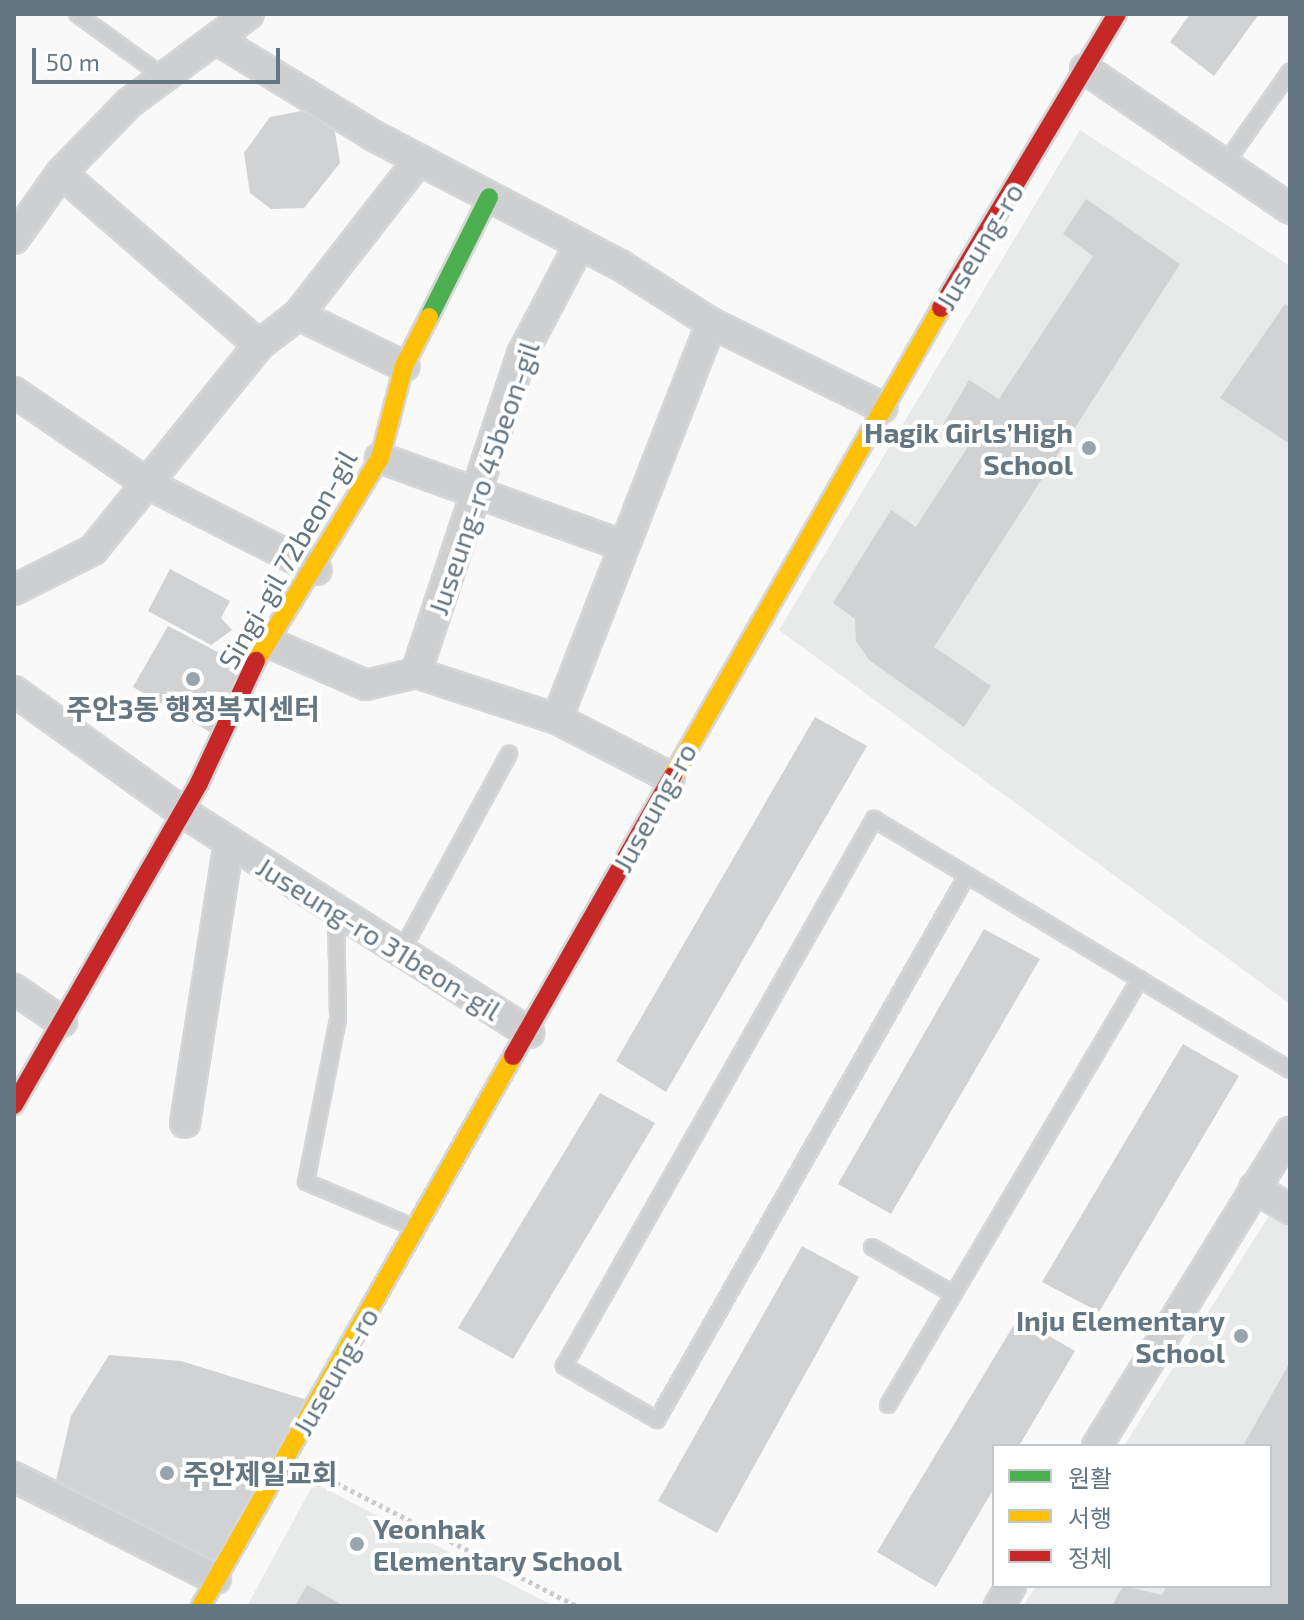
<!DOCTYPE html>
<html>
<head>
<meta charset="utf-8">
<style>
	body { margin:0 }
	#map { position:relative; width:1304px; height:1620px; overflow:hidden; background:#f9f9f9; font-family:"Exo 2","Noto Sans KR",sans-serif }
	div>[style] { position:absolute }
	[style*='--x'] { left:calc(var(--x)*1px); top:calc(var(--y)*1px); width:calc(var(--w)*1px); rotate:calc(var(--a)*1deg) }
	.built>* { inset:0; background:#e8e9e9 }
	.building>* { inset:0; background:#d0d2d3 }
	.path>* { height:5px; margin-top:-2.5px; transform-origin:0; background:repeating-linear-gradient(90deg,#cbcccd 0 4px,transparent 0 8px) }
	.roads { filter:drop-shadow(2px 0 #d5d6d7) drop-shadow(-2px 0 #d5d6d7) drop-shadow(0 2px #d5d6d7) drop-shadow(0 -2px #d5d6d7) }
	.lane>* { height:14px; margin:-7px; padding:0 7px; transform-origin:7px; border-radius:7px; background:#cecfd0 }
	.street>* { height:28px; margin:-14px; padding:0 14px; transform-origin:14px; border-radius:14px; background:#cecfd0 }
	.fast>* { height:18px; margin:-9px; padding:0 9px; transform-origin:9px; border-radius:9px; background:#4caf50 }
	.slow>* { height:18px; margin:-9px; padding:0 9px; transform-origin:9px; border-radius:9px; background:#ffc107 }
	.jam>* { height:18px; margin:-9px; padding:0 9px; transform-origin:9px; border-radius:9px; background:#c62828 }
	.dots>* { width:22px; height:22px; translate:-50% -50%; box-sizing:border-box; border:4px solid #fff; border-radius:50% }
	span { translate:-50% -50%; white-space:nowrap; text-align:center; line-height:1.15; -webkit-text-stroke:8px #fff; paint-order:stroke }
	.street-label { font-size:28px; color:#657683 }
	.poi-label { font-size:28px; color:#657683; font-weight:700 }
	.right { translate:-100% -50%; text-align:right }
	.left { translate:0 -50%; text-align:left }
	.frame { position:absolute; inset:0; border:16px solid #657683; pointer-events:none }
	.legend { position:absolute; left:992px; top:1444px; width:280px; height:144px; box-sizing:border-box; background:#fff; border:2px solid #c1c8cd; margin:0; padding:10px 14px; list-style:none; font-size:24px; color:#657683 }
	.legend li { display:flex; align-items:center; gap:16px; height:40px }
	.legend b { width:40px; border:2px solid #c1c8cd }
	.scale { position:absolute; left:32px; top:48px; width:248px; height:36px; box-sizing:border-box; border:4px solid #657683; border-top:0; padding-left:10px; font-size:24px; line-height:28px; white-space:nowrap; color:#657683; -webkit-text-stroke:6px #fff; paint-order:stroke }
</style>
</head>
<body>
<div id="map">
	<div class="built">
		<div style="clip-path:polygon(1080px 130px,1290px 266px,1290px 1004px,779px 630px)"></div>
		<div style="clip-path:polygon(1270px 1214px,1290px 1227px,1290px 1606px,1023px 1606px,1036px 1586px,1270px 1586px,1270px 1446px,1124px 1446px)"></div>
		<div style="clip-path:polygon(314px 1483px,554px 1606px,247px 1606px)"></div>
	</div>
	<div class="building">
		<div style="clip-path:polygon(1190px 14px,1259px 14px,1214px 76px,1170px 42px)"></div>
		<div style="clip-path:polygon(312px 109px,334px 126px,340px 163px,304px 208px,271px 209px,250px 193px,244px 153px,270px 117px)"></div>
		<div style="clip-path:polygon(1086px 199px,1180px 264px,934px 647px,991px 686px,964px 727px,869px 660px,856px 641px,855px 619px,833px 603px,891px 510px,916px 527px,967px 448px,940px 430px,969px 380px,999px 399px,1093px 256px,1063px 234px)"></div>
		<div style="clip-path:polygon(1285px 304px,1290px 307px,1290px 444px,1220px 398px)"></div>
		<div style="clip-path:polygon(170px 569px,230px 601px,221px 618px,232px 630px,211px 645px,148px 611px)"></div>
		<div style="clip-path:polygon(168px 626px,252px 670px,220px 738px,133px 687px)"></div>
		<div style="clip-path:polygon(815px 717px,867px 746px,666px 1092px,616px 1061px)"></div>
		<div style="clip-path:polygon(984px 929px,1040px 959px,891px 1214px,838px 1184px)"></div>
		<div style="clip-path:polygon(1183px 1044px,1239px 1076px,1099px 1312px,1042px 1282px)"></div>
		<div style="clip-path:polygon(600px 1093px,655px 1123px,513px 1359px,458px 1328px)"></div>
		<div style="clip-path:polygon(802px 1246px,859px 1277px,717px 1533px,658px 1501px)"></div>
		<div style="clip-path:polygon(1018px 1318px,1075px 1351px,1019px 1446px,994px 1446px,994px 1488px,936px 1587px,877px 1552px)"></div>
		<div style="clip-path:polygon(109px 1355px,181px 1361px,317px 1403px,216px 1579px,54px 1489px,71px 1416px)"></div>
		<div style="clip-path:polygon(1290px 1362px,1290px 1606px,1112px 1606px,1123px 1586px,1162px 1595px,1167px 1586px,1270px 1586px,1270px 1446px,1243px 1446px)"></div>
		<div style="clip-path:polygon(307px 1585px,344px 1606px,295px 1606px)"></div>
	</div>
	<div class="path">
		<div style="--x:315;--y:1472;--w:294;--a:27.1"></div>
	</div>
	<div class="roads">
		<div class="lane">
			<div style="--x:77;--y:14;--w:109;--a:36"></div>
			<div style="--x:1225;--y:164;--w:113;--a:-55"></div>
			<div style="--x:966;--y:877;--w:625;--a:119.64"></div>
			<div style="--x:657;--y:1420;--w:108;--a:-149.9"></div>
			<div style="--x:564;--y:1366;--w:629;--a:-60.46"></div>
			<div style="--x:874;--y:819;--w:486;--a:31.1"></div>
			<div style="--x:336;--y:911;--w:108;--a:88.9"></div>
			<div style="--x:338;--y:1019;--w:166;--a:101.1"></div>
			<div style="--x:306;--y:1182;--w:116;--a:22.8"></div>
			<div style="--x:401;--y:952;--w:226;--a:-61.4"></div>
			<div style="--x:872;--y:1247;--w:94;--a:30.1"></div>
			<div style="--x:888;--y:1405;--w:495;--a:-59.4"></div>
		</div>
		<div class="street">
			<div style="--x:219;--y:41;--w:182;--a:31.5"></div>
			<div style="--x:374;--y:136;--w:278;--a:27.7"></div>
			<div style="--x:620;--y:265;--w:108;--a:32.5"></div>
			<div style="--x:711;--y:323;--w:191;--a:26.2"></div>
			<div style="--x:1085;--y:69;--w:248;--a:34.3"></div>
			<div style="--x:61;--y:173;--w:262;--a:41"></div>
			<div style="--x:14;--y:239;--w:81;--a:-54.5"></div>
			<div style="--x:61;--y:173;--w:98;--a:-45.8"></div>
			<div style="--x:129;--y:103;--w:149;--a:-36.6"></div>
			<div style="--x:298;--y:315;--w:118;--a:25.7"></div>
			<div style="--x:14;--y:392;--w:165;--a:34.4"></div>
			<div style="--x:150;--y:485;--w:187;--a:27"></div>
			<div style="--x:380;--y:458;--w:256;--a:19.8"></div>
			<div style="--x:14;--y:590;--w:89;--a:-26.9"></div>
			<div style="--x:93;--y:550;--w:264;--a:-51"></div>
			<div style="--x:259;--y:345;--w:49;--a:-37.6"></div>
			<div style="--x:298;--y:315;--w:197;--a:-52"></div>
			<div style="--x:265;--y:641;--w:110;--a:23.5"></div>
			<div style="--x:366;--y:685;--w:51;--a:-13.5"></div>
			<div style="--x:416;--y:673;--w:148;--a:18.1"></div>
			<div style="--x:557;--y:719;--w:127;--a:27.2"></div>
			<div style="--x:416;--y:673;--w:336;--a:-71.6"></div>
			<div style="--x:522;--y:354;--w:124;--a:-62.2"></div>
			<div style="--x:14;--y:691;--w:206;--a:35.7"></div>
			<div style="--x:181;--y:811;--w:413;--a:32.5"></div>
			<div style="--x:557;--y:719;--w:425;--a:-68.7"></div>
			<div style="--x:14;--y:989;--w:58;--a:34.5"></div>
			<div style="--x:185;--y:1123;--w:284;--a:-81.1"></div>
			<div style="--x:1254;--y:1188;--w:42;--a:30.3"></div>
			<div style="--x:1097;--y:1446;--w:369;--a:-58.4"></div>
			<div style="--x:14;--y:1477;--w:226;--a:26.8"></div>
			<div style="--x:999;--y:1606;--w:23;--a:-59"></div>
		</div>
		<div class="fast">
			<div style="--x:429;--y:317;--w:134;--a:-63.4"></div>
		</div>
		<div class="slow">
			<div style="--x:256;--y:661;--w:238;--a:-58.6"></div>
			<div style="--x:380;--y:458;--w:95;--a:-75.4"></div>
			<div style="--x:404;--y:366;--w:55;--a:-63"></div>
			<div style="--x:673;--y:775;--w:538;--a:-60.15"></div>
			<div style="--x:201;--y:1606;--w:632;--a:-60.43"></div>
		</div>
		<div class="jam">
			<div style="--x:941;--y:308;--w:343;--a:-59.1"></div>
			<div style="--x:513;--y:1056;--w:323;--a:-60.3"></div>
			<div style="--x:14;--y:1105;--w:371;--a:-60.1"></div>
			<div style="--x:199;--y:783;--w:135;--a:-65"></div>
		</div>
	</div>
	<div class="dots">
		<div style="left:1089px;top:448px;background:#99a4ac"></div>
		<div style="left:193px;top:679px;background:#99a4ac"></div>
		<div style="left:1241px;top:1336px;background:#99a4ac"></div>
		<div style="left:167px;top:1473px;background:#99a4ac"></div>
		<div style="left:357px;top:1544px;background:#99a4ac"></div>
	</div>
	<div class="street-label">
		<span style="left:979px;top:246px;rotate:-59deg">Juseung-ro</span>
		<span style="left:483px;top:478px;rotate:-71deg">Juseung-ro 45beon-gil</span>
		<span style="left:287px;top:559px;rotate:-60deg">Singi-gil 72beon-gil</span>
		<span style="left:654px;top:807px;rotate:-61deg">Juseung-ro</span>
		<span style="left:379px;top:938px;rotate:32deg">Juseung-ro 31beon-gil</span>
		<span style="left:335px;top:1371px;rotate:-60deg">Juseung-ro</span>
	</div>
	<div class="poi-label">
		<span class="right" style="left:1073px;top:448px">Hagik Girls’High<br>School</span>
		<span style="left:193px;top:708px">주안3동 행정복지센터</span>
		<span class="right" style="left:1225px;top:1336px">Inju Elementary<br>School</span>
		<span class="left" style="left:183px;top:1473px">주안제일교회</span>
		<span class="left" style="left:373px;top:1544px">Yeonhak<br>Elementary School</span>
	</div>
	<div class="frame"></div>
	<ul class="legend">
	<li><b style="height:10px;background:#4caf50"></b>원활</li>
	<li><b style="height:10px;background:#ffc107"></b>서행</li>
	<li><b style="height:10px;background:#c62828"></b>정체</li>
	</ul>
	<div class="scale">50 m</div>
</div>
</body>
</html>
